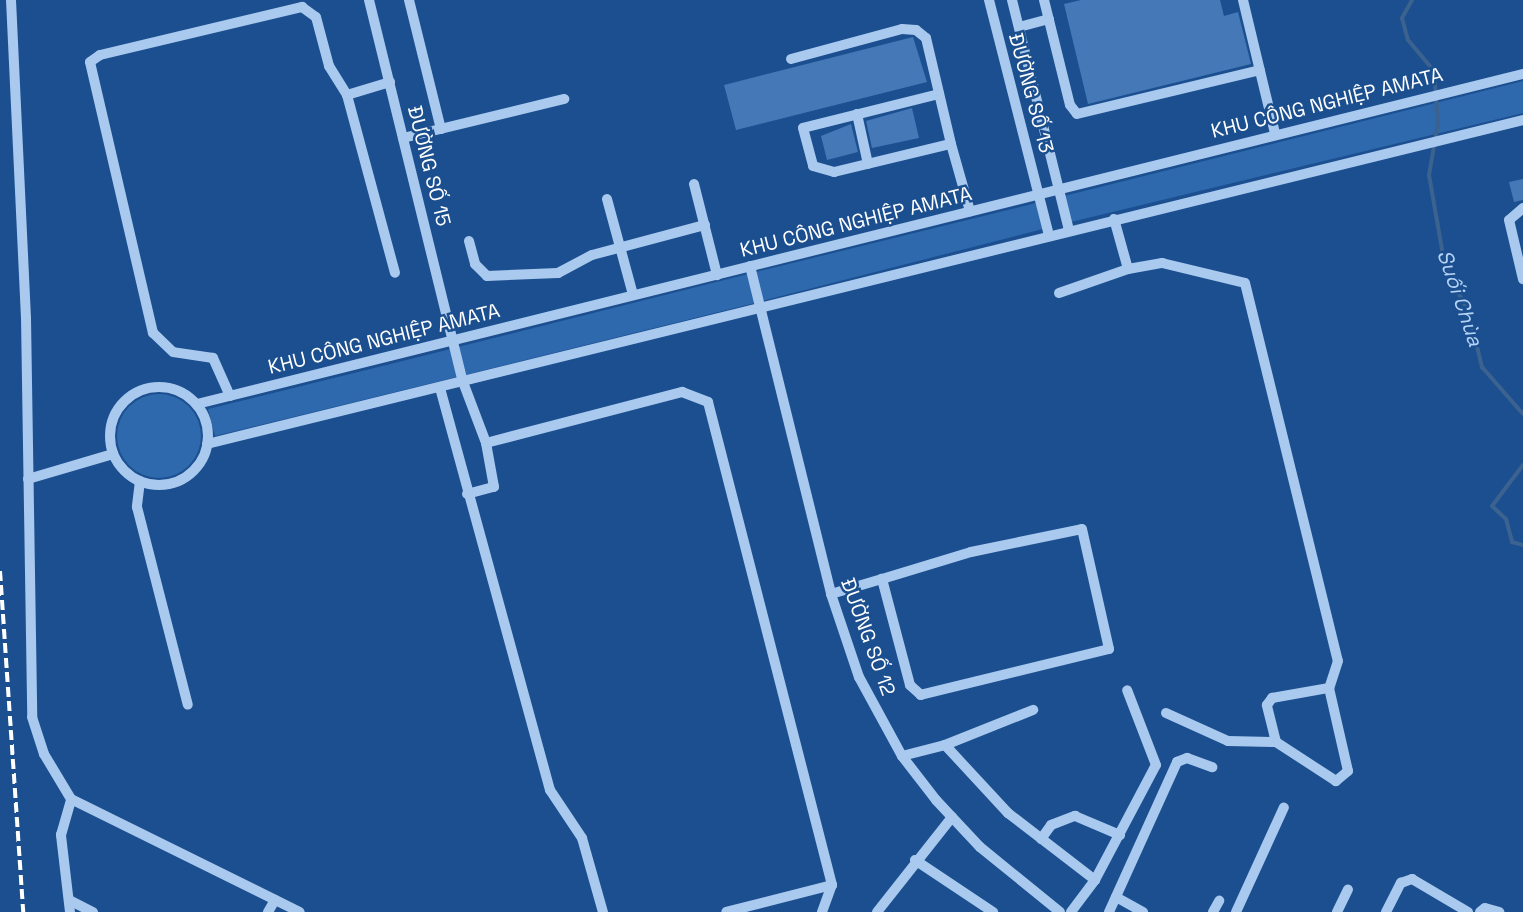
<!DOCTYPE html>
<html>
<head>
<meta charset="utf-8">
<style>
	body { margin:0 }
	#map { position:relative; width:1523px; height:912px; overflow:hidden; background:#1b4f8f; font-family:"Space Grotesk",sans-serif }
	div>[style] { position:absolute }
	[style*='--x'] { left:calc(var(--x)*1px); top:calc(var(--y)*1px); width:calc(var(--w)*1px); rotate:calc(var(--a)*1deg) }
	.green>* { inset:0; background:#2e69ad }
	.round { border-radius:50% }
	.stream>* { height:4px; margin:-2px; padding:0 2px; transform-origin:2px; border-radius:2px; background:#3c6290 }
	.building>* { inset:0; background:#4478b7 }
	.minor>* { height:10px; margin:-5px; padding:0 5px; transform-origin:5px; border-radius:5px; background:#a9c9ee }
	.minor>.ring { margin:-5px; padding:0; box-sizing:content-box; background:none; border:10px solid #a9c9ee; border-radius:50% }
	.rail>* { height:4px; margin-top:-2px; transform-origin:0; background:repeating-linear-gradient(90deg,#fff 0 10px,transparent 0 14.5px) }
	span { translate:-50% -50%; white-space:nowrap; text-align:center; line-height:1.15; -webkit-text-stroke:5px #1b4f8f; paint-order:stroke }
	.street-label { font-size:20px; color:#fff }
	.water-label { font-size:21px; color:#b5d3f5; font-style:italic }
</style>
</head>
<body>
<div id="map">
	<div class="green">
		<div style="clip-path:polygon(1523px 81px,1523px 113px,1071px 222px,1064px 196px)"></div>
		<div style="clip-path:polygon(1036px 203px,1043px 229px,762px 301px,756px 272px)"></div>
		<div style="clip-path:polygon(748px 274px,755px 303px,465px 375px,458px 347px)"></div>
		<div style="clip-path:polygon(451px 349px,457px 377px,215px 436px,208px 409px)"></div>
		<div class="round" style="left:117px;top:394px;width:84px;height:84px"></div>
	</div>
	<div class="stream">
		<div style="--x:1412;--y:0;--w:21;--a:119"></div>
		<div style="--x:1402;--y:18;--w:23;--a:75"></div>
		<div style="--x:1408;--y:40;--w:40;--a:50"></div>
		<div style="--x:1434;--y:71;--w:52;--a:85.6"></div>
		<div style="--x:1438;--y:123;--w:53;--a:99.8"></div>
		<div style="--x:1429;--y:175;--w:93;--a:80.1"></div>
		<div style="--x:1445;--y:267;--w:52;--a:62.4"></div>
		<div style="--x:1469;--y:313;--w:56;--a:76.5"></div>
		<div style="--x:1482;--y:367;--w:62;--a:48.9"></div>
		<div style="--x:1523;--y:465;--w:51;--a:127.1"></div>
		<div style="--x:1492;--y:506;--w:19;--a:43"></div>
		<div style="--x:1506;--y:519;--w:24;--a:75"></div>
		<div style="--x:1512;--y:542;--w:11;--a:15"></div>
	</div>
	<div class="building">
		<div style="clip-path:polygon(1081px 0,1220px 0,1224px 16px,1238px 12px,1251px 64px,1088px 104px,1064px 4px)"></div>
		<div style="clip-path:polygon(913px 37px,927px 82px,736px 130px,724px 85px)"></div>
		<div style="clip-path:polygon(912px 108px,919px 138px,872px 148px,866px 121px)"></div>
		<div style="clip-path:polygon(851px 124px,858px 152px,827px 160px,821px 136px)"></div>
		<div style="clip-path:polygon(1523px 179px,1523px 200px,1514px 202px,1509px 182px)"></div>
	</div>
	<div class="minor">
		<div style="--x:11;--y:0;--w:318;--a:87.3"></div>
		<div style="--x:26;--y:318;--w:399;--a:89.1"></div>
		<div style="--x:32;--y:717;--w:39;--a:72"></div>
		<div style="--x:44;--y:754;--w:52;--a:59"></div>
		<div style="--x:369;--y:0;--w:393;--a:76.2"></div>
		<div style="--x:463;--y:382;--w:65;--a:69.3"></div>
		<div style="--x:486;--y:443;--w:203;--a:-14.6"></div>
		<div style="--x:682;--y:392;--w:28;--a:21"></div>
		<div style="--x:708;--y:402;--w:499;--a:75.6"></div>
		<div style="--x:832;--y:885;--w:109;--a:165.7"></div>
		<div style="--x:409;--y:0;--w:133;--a:76.1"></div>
		<div style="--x:989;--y:0;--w:243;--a:75.7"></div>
		<div style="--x:1012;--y:0;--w:237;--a:76.1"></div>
		<div style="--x:1044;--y:0;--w:108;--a:76.1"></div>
		<div style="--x:1070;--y:105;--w:11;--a:52"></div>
		<div style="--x:1077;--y:114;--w:188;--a:-13.5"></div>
		<div style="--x:1243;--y:0;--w:137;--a:76.5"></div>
		<div style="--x:1019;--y:27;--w:31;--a:-15"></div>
		<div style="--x:791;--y:59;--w:115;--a:-15.1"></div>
		<div style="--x:902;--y:29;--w:14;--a:4"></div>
		<div style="--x:916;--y:30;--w:13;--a:39"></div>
		<div style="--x:926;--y:38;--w:109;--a:76.7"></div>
		<div style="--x:939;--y:94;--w:140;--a:166"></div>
		<div style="--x:803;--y:128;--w:39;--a:75"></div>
		<div style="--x:813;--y:166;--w:22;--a:16"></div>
		<div style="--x:834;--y:172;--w:120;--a:-13.5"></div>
		<div style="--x:951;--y:144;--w:70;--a:74.2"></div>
		<div style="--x:347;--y:95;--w:184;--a:74.9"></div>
		<div style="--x:857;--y:114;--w:51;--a:77.6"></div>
		<div style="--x:403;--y:138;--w:166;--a:-13.6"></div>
		<div style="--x:694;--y:184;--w:94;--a:75.8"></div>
		<div style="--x:607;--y:199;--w:99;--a:74.8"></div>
		<div style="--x:1523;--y:208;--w:18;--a:139"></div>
		<div style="--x:1509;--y:220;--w:61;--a:76.7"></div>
		<div style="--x:469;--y:241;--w:24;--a:75"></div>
		<div style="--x:475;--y:264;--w:17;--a:45"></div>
		<div style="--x:487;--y:276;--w:71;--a:-2.4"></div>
		<div style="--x:558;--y:273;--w:38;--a:-28"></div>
		<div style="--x:592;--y:255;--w:117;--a:-14.9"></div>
		<div style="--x:750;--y:266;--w:338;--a:76.1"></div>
		<div style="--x:831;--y:594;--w:88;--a:71.4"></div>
		<div style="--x:859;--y:677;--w:90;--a:61.4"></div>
		<div style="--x:902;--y:756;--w:56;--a:52.3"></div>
		<div style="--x:936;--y:800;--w:64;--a:46.9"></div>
		<div style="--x:980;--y:847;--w:103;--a:39.1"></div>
		<div style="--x:1128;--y:269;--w:35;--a:-10"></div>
		<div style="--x:1162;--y:263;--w:85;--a:13.5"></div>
		<div style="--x:1245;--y:283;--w:389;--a:76.2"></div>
		<div style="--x:1338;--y:661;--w:28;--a:108"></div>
		<div style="--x:1329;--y:688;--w:85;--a:77.1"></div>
		<div style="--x:1348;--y:771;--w:16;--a:140"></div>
		<div style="--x:1336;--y:781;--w:72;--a:-147"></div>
		<div style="--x:1276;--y:742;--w:38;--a:-104"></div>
		<div style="--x:1267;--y:705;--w:9;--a:-54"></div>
		<div style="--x:1272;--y:698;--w:58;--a:-10"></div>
		<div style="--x:1059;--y:293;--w:73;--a:-19.2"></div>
		<div style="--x:1128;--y:269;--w:52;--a:-105.6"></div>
		<div class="ring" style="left:110px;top:387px;width:88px;height:88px"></div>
		<div style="--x:440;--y:388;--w:417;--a:74.7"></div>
		<div style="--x:550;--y:790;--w:58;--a:56.3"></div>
		<div style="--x:582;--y:838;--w:77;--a:74.2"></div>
		<div style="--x:230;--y:396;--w:42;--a:-114.1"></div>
		<div style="--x:213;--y:358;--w:40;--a:-171.5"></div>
		<div style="--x:173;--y:352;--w:28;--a:-136"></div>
		<div style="--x:153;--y:333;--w:278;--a:-103.1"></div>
		<div style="--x:90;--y:62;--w:12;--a:-35"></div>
		<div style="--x:100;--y:55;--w:208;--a:-13.4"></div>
		<div style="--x:302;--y:7;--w:17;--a:36"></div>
		<div style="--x:316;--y:17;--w:51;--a:75.1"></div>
		<div style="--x:329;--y:66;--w:34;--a:58"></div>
		<div style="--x:347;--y:95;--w:45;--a:-16.8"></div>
		<div style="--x:197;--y:404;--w:1366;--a:-13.98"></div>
		<div style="--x:207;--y:444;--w:1355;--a:-13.83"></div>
		<div style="--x:28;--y:479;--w:89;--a:-16.4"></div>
		<div style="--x:140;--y:481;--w:26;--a:97"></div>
		<div style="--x:137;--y:507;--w:204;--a:75.6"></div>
		<div style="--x:467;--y:494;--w:28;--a:-15"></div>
		<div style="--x:494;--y:487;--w:45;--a:-100.3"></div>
		<div style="--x:831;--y:594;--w:53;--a:-16.4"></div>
		<div style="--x:882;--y:579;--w:93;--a:-16.9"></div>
		<div style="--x:971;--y:552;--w:113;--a:-11.7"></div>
		<div style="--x:1082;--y:529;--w:123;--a:77.3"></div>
		<div style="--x:1109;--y:649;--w:194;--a:166.3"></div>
		<div style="--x:921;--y:695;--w:15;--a:-138"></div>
		<div style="--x:910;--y:685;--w:110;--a:-104.8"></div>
		<div style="--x:1166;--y:713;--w:68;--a:24.3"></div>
		<div style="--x:1228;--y:741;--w:48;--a:1.2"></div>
		<div style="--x:945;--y:745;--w:95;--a:-21.7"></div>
		<div style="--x:902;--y:756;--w:44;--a:-14.3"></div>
		<div style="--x:945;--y:745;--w:93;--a:47.2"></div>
		<div style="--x:1008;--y:813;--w:110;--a:37.6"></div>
		<div style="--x:1095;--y:880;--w:40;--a:127"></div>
		<div style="--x:1041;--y:839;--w:17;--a:-54"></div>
		<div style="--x:1051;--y:825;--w:26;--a:-21"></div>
		<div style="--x:1075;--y:816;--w:49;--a:22.9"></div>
		<div style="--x:915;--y:860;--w:94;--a:33.7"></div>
		<div style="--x:1095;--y:880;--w:130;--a:-62.1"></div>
		<div style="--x:1156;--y:765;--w:80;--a:-111.1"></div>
		<div style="--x:1116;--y:897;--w:31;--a:29"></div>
		<div style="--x:69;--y:900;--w:27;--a:27"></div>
		<div style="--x:70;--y:912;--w:78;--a:-96.7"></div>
		<div style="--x:61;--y:835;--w:37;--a:-74"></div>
		<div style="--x:71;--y:799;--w:255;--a:26.3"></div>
		<div style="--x:268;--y:912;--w:14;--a:-60"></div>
		<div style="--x:822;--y:912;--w:29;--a:-70"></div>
		<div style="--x:877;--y:912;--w:121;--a:-51.7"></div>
		<div style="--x:1109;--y:912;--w:165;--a:-65.6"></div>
		<div style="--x:1177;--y:762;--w:11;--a:-22"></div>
		<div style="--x:1187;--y:758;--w:27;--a:20"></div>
		<div style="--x:1213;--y:912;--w:13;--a:-61"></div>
		<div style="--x:1236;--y:912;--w:115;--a:-65.4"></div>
		<div style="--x:1337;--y:912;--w:25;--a:-64"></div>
		<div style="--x:1386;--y:912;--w:33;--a:-63"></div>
		<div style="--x:1401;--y:883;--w:12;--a:-20"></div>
		<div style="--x:1412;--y:879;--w:65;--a:30.5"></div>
		<div style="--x:1480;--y:912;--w:6;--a:-39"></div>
		<div style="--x:1485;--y:908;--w:15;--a:16"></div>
	</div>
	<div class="rail">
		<div style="--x:0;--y:571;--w:342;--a:86.1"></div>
	</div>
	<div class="street-label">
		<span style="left:1031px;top:93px;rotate:75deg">ĐƯỜNG SỐ 13</span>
		<span style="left:1327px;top:103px;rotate:-14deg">KHU CÔNG NGHIỆP AMATA</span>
		<span style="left:429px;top:166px;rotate:76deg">ĐƯỜNG SỐ 15</span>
		<span style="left:856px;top:222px;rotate:-14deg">KHU CÔNG NGHIỆP AMATA</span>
		<span style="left:384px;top:339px;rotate:-14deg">KHU CÔNG NGHIỆP AMATA</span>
		<span style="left:868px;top:637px;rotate:70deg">ĐƯỜNG SỐ 12</span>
	</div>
	<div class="water-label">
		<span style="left:1460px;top:298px;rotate:71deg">Suối Chùa</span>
	</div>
</div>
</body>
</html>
